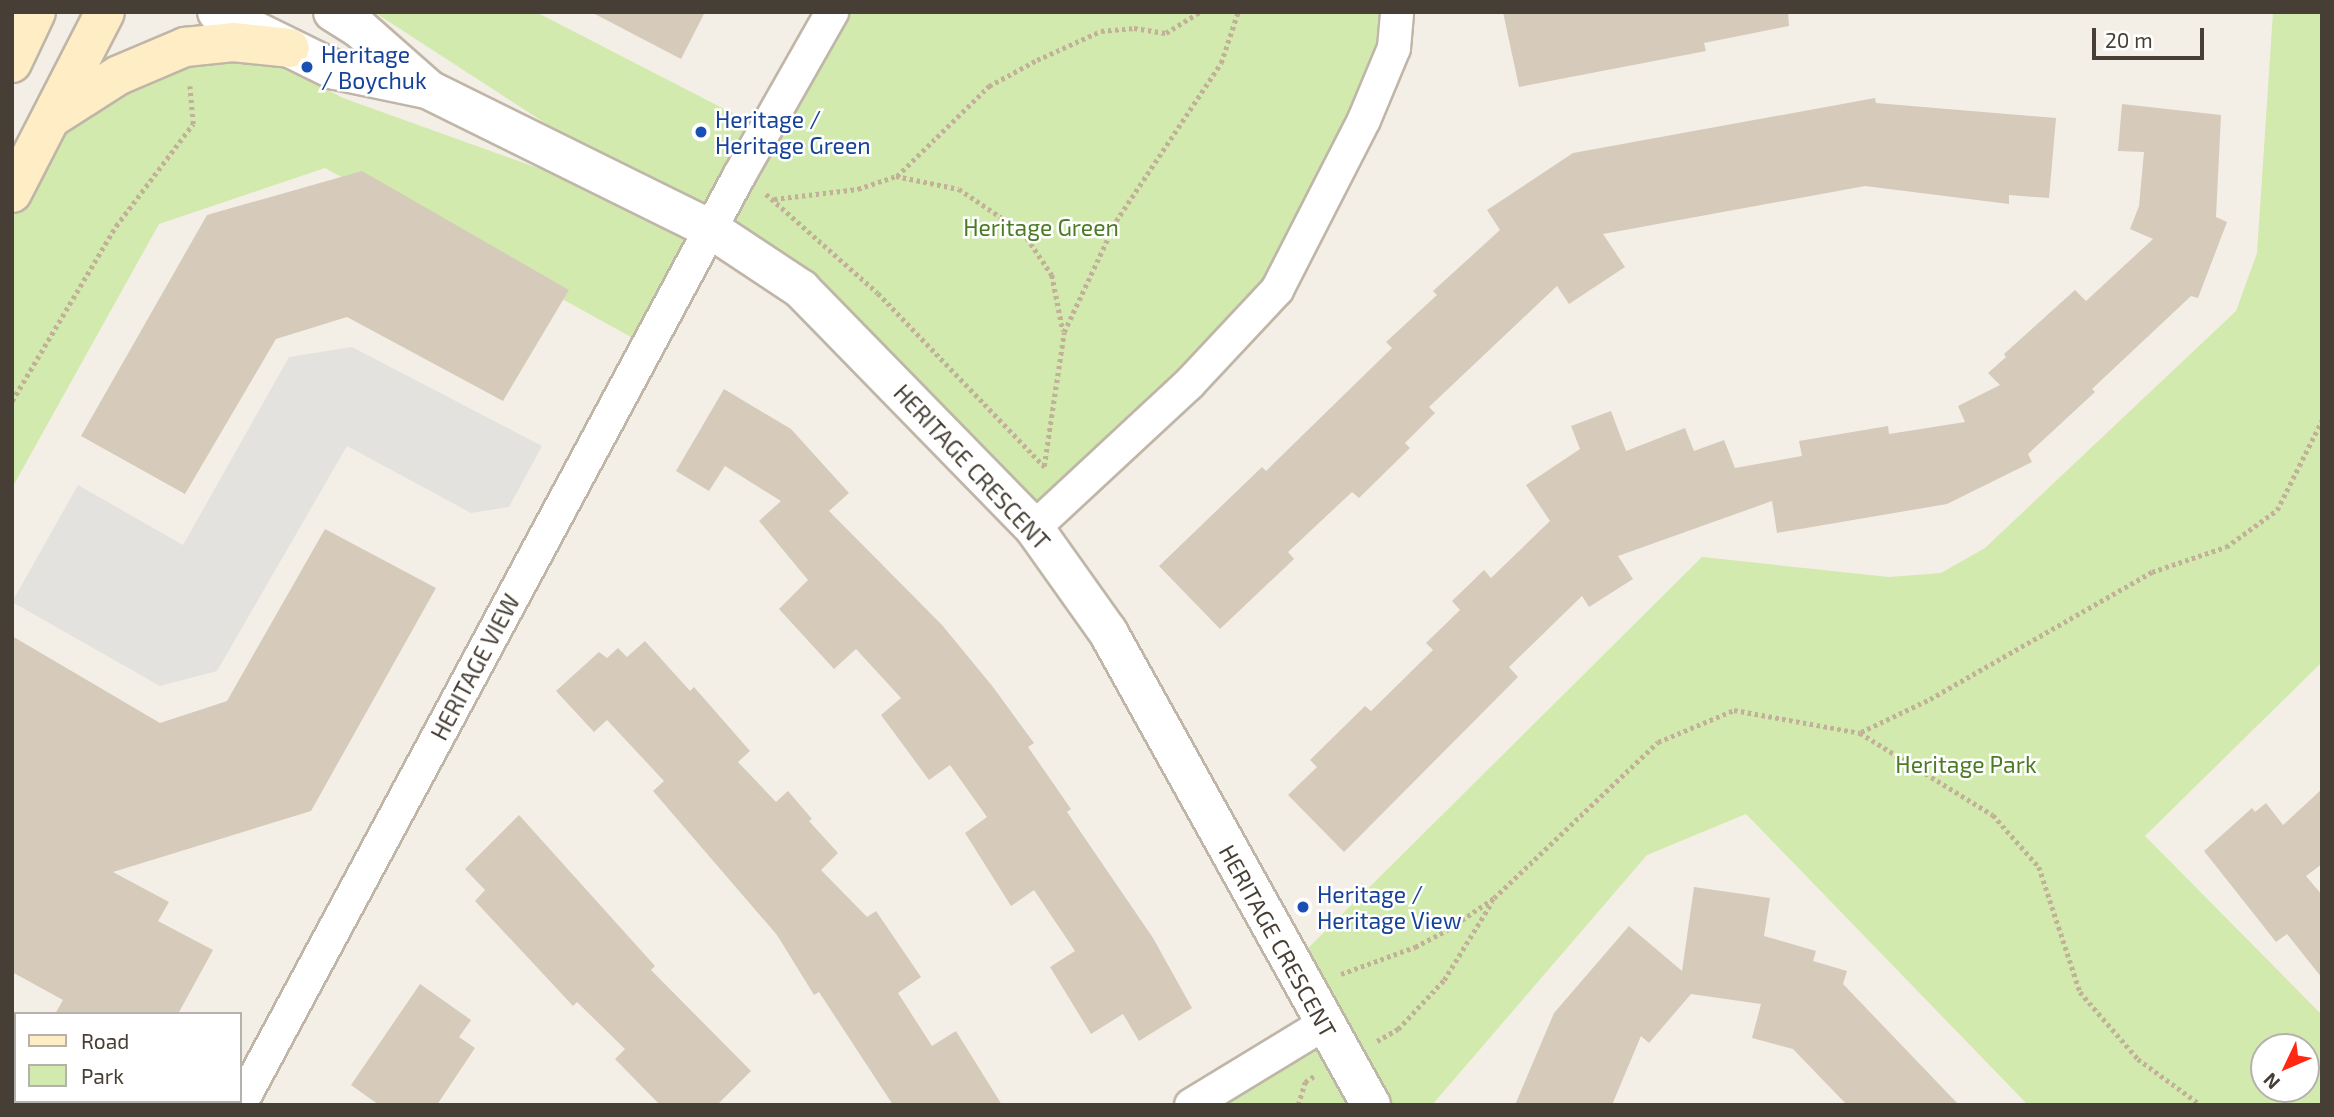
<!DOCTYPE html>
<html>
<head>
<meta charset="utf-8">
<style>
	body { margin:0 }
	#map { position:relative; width:2334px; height:1117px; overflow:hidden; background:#f4efe6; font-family:"Exo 2",sans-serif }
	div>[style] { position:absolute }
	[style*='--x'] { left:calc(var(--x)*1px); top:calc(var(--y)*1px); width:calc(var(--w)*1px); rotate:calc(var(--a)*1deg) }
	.green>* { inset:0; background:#d2eaad }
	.parking>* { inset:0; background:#e4e2de }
	.building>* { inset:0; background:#d6cabb }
	.path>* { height:4.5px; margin-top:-2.25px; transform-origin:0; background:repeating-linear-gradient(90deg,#c2b198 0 3.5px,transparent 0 7px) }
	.roads { filter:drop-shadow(2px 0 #c0b6a8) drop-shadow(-2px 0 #c0b6a8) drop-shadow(0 2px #c0b6a8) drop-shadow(0 -2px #c0b6a8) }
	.minor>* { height:32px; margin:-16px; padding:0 16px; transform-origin:16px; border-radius:16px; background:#fff }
	.tertiary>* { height:38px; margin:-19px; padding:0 19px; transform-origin:19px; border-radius:19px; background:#fff }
	.secondary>* { height:38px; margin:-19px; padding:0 19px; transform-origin:19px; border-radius:19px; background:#ffeec5 }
	.dots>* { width:19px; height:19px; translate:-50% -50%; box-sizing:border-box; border:4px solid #fff; border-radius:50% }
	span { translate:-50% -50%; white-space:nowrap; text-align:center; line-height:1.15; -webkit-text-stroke:5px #fff; paint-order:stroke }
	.transit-label { font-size:23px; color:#164399 }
	.left { translate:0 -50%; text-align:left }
	.park-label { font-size:23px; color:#4b7c25 }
	.street-label { font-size:23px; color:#473f35 }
	.frame { position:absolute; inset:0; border:14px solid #473f35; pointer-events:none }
	.legend { position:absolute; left:14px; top:1012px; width:228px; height:91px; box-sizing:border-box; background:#fff; border:2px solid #b5b2ae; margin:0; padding:9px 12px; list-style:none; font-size:21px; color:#473f35 }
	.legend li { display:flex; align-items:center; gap:14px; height:35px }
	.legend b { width:35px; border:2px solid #b5b2ae }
	.north { position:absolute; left:2250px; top:1033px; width:70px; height:70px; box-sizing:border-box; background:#fff; border:2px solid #b5b2ae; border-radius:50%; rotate:226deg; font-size:19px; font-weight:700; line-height:28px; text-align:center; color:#473f35 }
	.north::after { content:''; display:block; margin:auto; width:24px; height:32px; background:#ff2812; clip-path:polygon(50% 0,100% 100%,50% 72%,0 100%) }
	.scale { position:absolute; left:2092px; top:28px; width:112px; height:32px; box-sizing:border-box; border:4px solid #473f35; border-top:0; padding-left:9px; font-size:21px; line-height:24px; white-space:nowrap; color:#473f35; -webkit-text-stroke:5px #fff; paint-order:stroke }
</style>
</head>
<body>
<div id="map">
	<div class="green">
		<div style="clip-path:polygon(374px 12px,536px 12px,765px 130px,832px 12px,1397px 12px,1277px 290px,1034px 521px,712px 231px,649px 347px,325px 168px,159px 224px,12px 488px,12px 193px,53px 117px,233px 42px,343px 98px,708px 229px)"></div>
		<div style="clip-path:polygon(evenodd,2273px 12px,2322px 12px,2322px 662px,2145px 836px,2322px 1015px,2322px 1105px,2028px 1105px,1746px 814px,1647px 855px,1432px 1105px,1198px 1105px,1323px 1024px,1292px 964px,1702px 557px,1889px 577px,1941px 573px,1985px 548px,2236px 311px,2257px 253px,2273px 12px,2264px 1047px,2306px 1047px,2306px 1089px,2264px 1089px,2264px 1047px)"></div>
	</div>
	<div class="parking">
		<div style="clip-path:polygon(352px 347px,542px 446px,509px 507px,471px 513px,347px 446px,217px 671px,160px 686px,12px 602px,78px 485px,183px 545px,289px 357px)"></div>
	</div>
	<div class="building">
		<div style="clip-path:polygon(591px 12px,705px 12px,681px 59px)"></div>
		<div style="clip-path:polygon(1503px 12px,1788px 12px,1789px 26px,1704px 43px,1706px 51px,1519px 87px)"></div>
		<div style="clip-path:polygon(1875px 98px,1876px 103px,2056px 118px,2049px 198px,2009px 195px,2009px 204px,1865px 186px,1603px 234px,1625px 267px,1569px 304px,1557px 286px,1429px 407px,1435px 413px,1405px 443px,1410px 448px,1359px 498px,1352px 492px,1288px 552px,1294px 559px,1220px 629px,1159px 566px,1262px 467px,1266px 471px,1392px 348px,1386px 342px,1437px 295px,1433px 291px,1500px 230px,1487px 210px,1573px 153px)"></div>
		<div style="clip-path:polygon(2122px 104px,2221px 115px,2216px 217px,2227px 222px,2198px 298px,2191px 296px,2092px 389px,2095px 392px,2028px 454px,2032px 462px,1947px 504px,1777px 533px,1772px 501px,1618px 556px,1633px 579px,1589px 607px,1582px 596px,1509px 667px,1518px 677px,1344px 852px,1288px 795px,1317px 767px,1310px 760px,1365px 706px,1371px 711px,1433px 650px,1426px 643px,1460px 610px,1452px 601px,1484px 570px,1491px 578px,1550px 521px,1526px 485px,1580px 449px,1571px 426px,1611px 411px,1626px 451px,1685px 428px,1694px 451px,1724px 440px,1735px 468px,1802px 456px,1799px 441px,1888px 426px,1889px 434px,1965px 422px,1958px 406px,2000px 385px,1988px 373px,2006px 357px,2004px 354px,2075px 290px,2086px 301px,2153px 239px,2130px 229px,2139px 206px,2144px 152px,2118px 151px)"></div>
		<div style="clip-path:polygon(362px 171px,569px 290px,503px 401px,347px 317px,276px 339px,185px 494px,81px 436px,207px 215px)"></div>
		<div style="clip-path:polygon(724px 389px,791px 429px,849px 493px,829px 511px,942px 625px,993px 687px,1034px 743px,1028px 747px,1071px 809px,1067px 812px,1153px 938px,1192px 1008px,1139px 1041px,1123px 1014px,1091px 1034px,1050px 967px,1075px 951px,1034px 890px,1011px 906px,965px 833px,987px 817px,950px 765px,929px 780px,881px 715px,901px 698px,856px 649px,834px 669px,779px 609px,808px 580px,759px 521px,781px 501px,725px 466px,709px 491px,676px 471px)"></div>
		<div style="clip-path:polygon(325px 529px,436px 588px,311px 811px,113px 872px,169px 902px,158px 921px,213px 950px,178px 1014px,55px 1014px,63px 1000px,12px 972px,12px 636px,160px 723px,227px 701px)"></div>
		<div style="clip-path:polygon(645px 641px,690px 691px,694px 687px,750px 751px,738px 762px,776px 802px,788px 791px,812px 819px,809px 821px,838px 853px,821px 870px,867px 917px,876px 911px,921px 977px,898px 993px,932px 1046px,956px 1031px,1002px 1105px,893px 1105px,819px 992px,814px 995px,777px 935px,653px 791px,664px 781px,607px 720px,594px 732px,556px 691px,599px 652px,607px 658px,618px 648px,627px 657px)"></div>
		<div style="clip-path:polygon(2322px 789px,2322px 864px,2306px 876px,2322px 895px,2322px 978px,2287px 934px,2276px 942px,2204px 851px,2252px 808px,2255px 812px,2266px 803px,2283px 825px)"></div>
		<div style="clip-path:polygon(519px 815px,655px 966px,651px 970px,751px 1071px,717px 1105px,660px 1105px,615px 1059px,625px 1049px,577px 1002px,573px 1006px,475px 901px,485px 890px,465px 869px)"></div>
		<div style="clip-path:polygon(1694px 887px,1770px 898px,1764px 936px,1816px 951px,1813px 961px,1847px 971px,1843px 984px,1959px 1105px,1847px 1105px,1793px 1049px,1752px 1038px,1761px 1004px,1691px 994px,1649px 1043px,1641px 1036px,1612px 1105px,1515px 1105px,1554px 1013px,1629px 926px,1682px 971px)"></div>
		<div style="clip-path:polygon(420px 984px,471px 1020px,459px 1037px,475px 1048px,437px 1105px,379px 1105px,351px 1085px)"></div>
	</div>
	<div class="path">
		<div style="--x:897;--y:176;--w:129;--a:-44.4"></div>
		<div style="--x:989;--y:86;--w:55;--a:-28.4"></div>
		<div style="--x:1037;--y:60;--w:70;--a:-24.4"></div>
		<div style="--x:1101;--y:31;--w:33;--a:-5"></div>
		<div style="--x:1134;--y:28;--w:32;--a:9"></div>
		<div style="--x:1166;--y:33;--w:40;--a:-32"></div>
		<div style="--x:766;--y:194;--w:149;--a:41.5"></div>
		<div style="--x:878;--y:293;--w:241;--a:46.2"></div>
		<div style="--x:774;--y:199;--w:85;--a:-6.8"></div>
		<div style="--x:858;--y:189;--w:40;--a:-18.9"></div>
		<div style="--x:896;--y:176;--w:64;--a:11.7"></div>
		<div style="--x:959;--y:189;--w:77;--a:33.9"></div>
		<div style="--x:1023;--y:232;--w:52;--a:56"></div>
		<div style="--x:1052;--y:275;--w:57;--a:78.9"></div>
		<div style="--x:12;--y:401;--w:204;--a:-59.3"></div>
		<div style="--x:116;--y:226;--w:128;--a:-53"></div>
		<div style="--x:193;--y:124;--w:38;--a:-95"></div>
		<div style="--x:1044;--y:466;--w:135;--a:-81.5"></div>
		<div style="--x:1064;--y:332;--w:123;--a:-64.9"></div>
		<div style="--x:1116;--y:221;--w:190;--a:-56.4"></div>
		<div style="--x:1221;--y:63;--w:54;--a:-71.6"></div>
		<div style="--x:1861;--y:732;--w:76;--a:-25.6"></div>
		<div style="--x:1930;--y:699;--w:256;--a:-29.8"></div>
		<div style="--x:2152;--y:572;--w:78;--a:-18.7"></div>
		<div style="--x:2226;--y:547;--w:63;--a:-36"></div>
		<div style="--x:2277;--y:510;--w:101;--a:-63.4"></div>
		<div style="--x:1341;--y:974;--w:79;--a:-20"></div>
		<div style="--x:1415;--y:947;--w:40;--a:-28"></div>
		<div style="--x:1450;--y:928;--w:53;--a:-34.3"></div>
		<div style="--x:1494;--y:898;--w:226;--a:-43.6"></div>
		<div style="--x:1658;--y:742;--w:82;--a:-22.8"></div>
		<div style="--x:1734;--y:710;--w:128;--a:10.3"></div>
		<div style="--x:1860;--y:733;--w:156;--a:31.7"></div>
		<div style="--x:1993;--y:815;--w:69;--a:48.5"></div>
		<div style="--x:2039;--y:867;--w:132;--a:71.8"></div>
		<div style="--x:2080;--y:992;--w:89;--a:49.1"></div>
		<div style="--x:2138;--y:1059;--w:78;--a:36.1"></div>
		<div style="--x:1377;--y:1041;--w:24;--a:-30"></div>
		<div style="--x:1398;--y:1029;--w:67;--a:-46.8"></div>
		<div style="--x:1444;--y:980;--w:92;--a:-58.4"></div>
		<div style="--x:1298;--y:1105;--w:24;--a:-73"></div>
		<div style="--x:1305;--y:1082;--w:11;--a:-34"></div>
	</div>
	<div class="roads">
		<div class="minor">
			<div style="--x:1034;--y:528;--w:212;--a:-42.9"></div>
			<div style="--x:1189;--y:384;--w:129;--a:-46.9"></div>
			<div style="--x:1277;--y:290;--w:191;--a:-62.9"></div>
			<div style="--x:1364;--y:120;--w:78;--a:-67.4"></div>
			<div style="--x:1394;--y:48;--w:36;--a:-85"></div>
			<div style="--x:240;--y:1105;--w:1055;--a:-61.76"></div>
			<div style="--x:739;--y:176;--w:189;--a:-60.4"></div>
			<div style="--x:1191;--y:1105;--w:156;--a:-31.3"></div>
		</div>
		<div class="tertiary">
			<div style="--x:217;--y:12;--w:131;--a:26.2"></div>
			<div style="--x:335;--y:70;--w:94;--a:11.7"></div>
			<div style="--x:427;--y:89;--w:318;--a:26.3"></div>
			<div style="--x:712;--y:230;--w:107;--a:33.5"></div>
			<div style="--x:801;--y:289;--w:334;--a:45.7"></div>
			<div style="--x:1034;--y:528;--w:128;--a:54.6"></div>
			<div style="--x:1108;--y:632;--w:541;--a:60.92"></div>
			<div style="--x:333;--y:12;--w:31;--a:32"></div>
			<div style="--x:359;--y:28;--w:89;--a:41.4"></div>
		</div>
		<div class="secondary">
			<div style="--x:12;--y:63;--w:56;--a:-64.8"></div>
			<div style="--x:53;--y:117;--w:78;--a:-32.5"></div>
			<div style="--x:119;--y:75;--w:72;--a:-23"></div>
			<div style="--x:185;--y:47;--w:48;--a:-5.9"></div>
			<div style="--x:233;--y:42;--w:57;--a:6"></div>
			<div style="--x:12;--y:193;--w:203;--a:-62.8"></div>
		</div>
	</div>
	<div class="dots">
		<div style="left:307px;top:67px;background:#1a4fb4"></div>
		<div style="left:701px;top:132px;background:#1a4fb4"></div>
		<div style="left:1303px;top:907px;background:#1a4fb4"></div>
	</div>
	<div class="transit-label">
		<span class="left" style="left:321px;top:67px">Heritage<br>/ Boychuk</span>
		<span class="left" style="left:715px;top:132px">Heritage /<br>Heritage Green</span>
		<span class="left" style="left:1317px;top:907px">Heritage /<br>Heritage View</span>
	</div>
	<div class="park-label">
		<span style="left:1041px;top:227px">Heritage Green</span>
		<span style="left:1966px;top:764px">Heritage Park</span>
	</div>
	<div class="street-label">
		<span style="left:972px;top:467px;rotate:47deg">HERITAGE CRESCENT</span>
		<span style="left:475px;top:667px;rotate:-62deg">HERITAGE VIEW</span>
		<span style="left:1278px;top:941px;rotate:61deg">HERITAGE CRESCENT</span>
	</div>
	<div class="frame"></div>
	<ul class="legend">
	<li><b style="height:9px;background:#ffeec5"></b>Road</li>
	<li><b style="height:19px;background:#d2eaad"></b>Park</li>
	</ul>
	<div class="north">N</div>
	<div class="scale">20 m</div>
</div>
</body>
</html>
